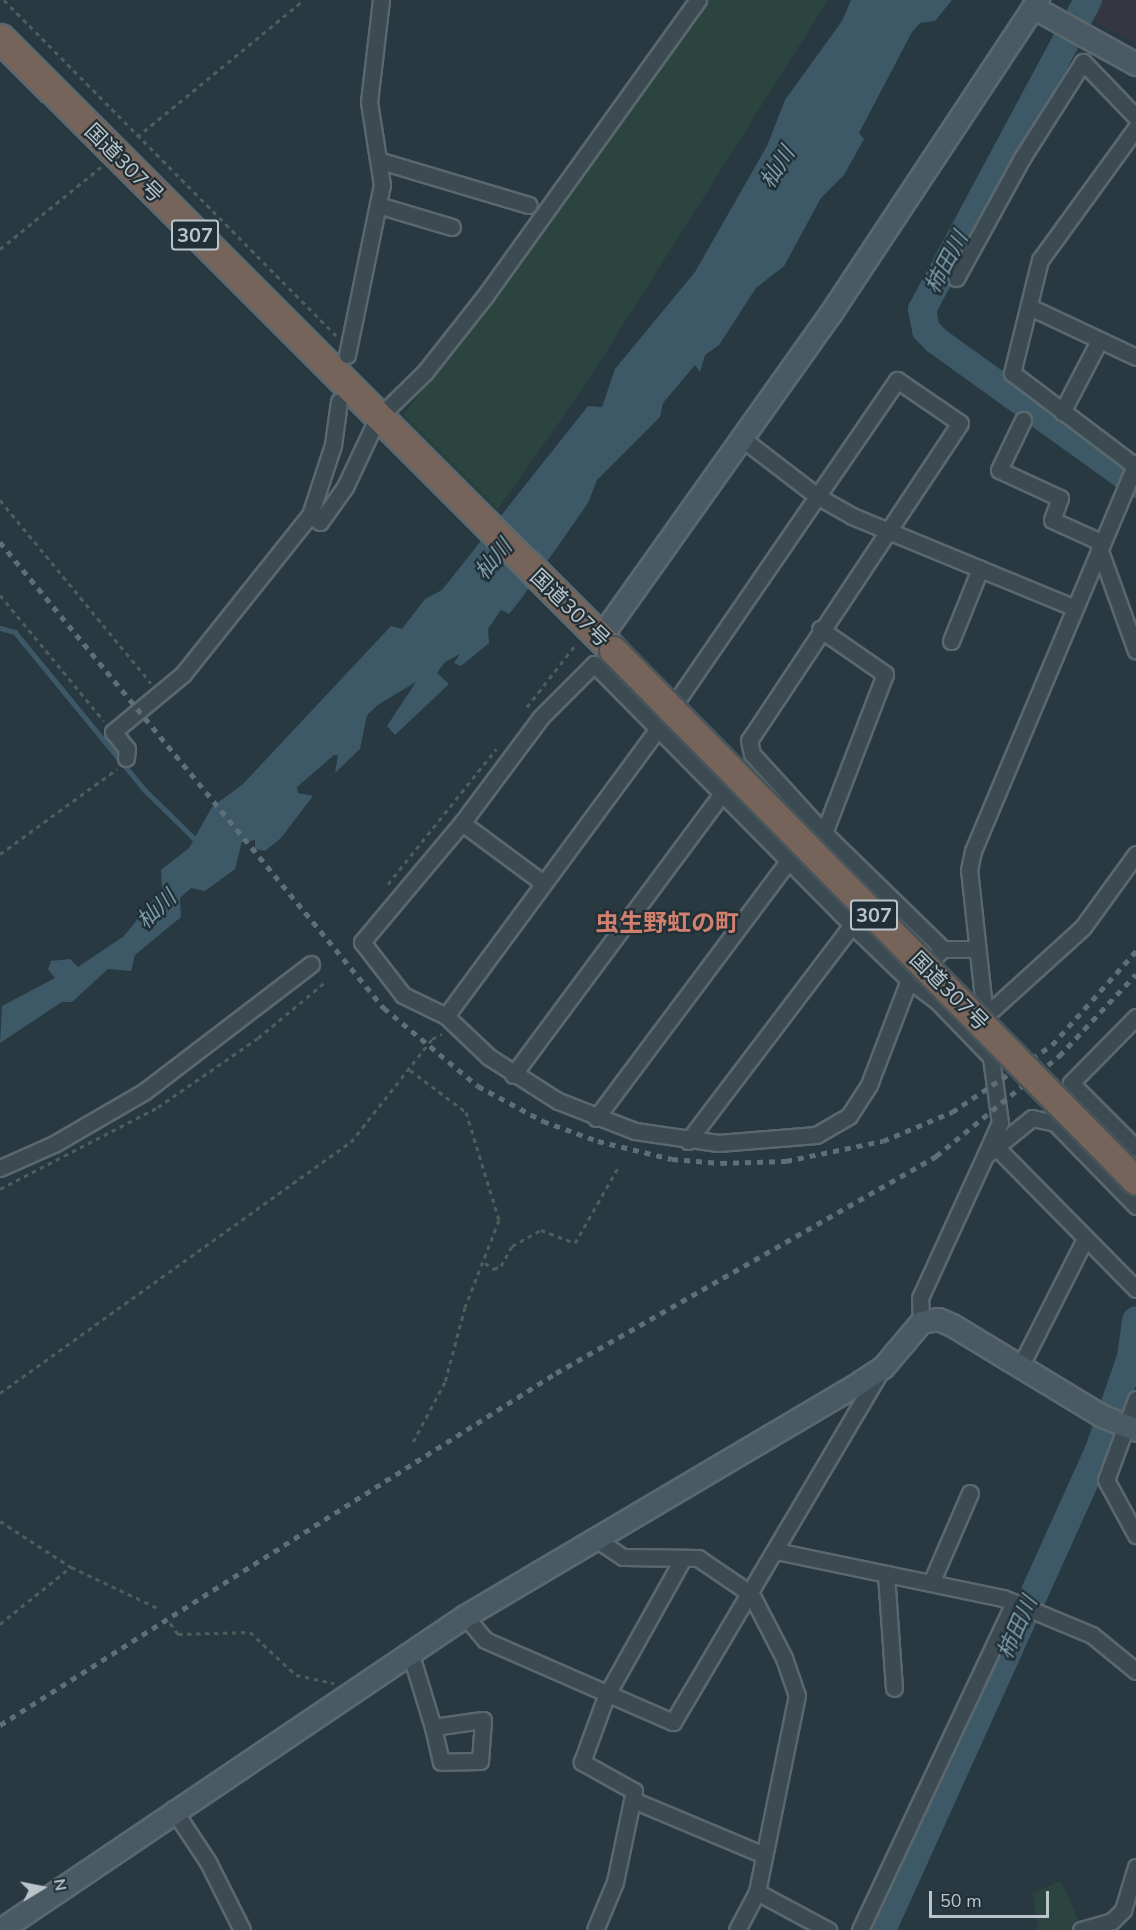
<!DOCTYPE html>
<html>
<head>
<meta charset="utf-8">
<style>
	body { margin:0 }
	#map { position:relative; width:1136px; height:1930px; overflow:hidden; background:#283941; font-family:"Nunito Sans","Noto Sans JP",sans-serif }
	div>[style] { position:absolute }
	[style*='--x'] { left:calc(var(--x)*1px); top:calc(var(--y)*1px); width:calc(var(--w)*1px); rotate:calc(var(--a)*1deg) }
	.medical>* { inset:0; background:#343642 }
	.green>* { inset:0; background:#2b443f }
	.water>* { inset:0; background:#3d5967 }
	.stream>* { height:4.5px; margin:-2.25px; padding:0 2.25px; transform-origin:2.25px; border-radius:2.25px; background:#3d5967 }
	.river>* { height:28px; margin:-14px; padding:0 14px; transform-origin:14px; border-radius:14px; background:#3d5967 }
	.path>* { height:3px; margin-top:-1.5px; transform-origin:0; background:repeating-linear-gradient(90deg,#4a605d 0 4.5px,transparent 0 9px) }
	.roads { filter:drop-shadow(2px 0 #5a686e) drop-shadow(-2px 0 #5a686e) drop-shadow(0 2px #5a686e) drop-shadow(0 -2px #5a686e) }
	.street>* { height:15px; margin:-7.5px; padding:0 7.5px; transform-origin:7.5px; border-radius:7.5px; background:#3c4a51 }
	.secondary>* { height:21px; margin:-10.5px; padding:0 10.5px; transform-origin:10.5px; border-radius:10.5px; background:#4a5a64 }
	.highway>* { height:27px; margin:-13.5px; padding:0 13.5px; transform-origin:13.5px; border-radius:13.5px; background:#766359 }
	.rail>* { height:4.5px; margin-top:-2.25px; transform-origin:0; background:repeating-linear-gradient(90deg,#5e6f78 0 6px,transparent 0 12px) }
	.bridges { filter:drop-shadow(2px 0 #47555b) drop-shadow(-2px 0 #47555b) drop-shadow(0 2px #47555b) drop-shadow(0 -2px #47555b) }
	.highway-bridge>* { height:27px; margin:-13.5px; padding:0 13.5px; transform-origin:13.5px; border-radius:13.5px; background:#766359 }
	span { translate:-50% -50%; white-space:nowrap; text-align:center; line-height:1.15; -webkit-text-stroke:4.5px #212f36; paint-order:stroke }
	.shield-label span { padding:2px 4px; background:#212f36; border:2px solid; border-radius:4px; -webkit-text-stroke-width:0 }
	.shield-label { font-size:20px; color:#b9c5cb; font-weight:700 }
	.street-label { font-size:21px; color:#b9c5cb }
	.water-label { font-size:22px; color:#7b9dac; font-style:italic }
	.quarter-label { font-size:24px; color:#d17f6e; font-weight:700 }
	.north { position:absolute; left:12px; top:1858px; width:60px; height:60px; -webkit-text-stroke:4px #212f36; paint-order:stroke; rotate:80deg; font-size:16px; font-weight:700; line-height:24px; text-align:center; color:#b9c5cb }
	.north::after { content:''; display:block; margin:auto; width:21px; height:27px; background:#b9c5cb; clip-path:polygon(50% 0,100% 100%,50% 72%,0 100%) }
	.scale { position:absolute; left:929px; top:1891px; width:120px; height:27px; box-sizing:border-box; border:3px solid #b9c5cb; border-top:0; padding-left:8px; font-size:18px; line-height:21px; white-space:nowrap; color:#b9c5cb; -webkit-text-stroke:4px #212f36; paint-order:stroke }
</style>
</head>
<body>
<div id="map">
	<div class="medical">
		<div style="clip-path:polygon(1103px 0,1136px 0,1136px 43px,1093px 21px)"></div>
	</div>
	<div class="green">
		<div style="clip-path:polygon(701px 0,828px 0,584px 387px,497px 510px,403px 416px)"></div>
		<div style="clip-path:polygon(1061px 1881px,1083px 1930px,1038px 1930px,1033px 1893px)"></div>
	</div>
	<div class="water">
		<div style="clip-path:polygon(851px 0,952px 0,935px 21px,920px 23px,912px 32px,859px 133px,864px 139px,844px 175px,821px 198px,784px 266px,756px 288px,719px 345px,705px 355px,700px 372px,695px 365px,663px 403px,660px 417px,597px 480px,588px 503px,521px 599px,509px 614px,501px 610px,488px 629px,489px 643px,461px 666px,454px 663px,460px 654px,445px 662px,437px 673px,449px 684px,395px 735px,387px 726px,416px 682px,379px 704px,367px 715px,360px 749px,335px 773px,338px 755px,334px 755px,297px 787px,298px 793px,313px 796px,281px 838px,265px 851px,255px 849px,255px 840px,242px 842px,235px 869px,205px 891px,191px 888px,180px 898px,181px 917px,135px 955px,131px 971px,108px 969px,72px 1002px,62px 1002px,0 1043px,2px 1006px,55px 978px,48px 969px,51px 961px,70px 959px,78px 967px,124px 936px,162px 889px,161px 870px,189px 848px,212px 807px,243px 784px,391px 626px,402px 629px,425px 599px,442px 590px,588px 406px,602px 407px,615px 369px,695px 272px,767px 146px,785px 100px,842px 21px)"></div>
	</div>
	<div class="stream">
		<div style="--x:1086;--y:5;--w:11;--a:34"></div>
		<div style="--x:0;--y:628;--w:16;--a:15"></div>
		<div style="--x:15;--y:632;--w:205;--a:50.6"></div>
		<div style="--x:145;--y:790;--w:74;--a:44.5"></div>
	</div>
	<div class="river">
		<div style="--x:1088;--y:0;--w:351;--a:118.2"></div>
		<div style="--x:922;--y:309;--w:21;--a:79"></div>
		<div style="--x:926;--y:330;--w:16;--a:45"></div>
		<div style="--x:937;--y:341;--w:245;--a:35.7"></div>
		<div style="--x:882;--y:1930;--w:527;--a:-65.67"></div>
		<div style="--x:1099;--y:1450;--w:98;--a:-71"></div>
		<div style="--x:1131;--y:1357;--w:37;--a:-82"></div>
	</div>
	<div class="path">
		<div style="--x:4;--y:0;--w:472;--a:45.3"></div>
		<div style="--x:137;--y:137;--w:216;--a:-39.4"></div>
		<div style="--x:0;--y:249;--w:130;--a:-39.1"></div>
		<div style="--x:0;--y:500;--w:237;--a:50.5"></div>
		<div style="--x:0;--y:595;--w:163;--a:50.5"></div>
		<div style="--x:527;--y:707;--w:80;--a:-52.1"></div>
		<div style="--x:0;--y:854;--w:145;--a:-36"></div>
		<div style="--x:388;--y:884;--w:173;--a:-51.3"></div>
		<div style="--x:410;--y:1070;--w:70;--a:36.9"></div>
		<div style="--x:466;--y:1112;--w:113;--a:73"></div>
		<div style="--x:499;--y:1220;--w:93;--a:111.3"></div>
		<div style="--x:465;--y:1307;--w:78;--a:104.9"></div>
		<div style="--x:445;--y:1382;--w:68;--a:118.1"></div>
		<div style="--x:0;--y:1189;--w:178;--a:-27.4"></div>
		<div style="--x:158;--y:1107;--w:121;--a:-34.6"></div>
		<div style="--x:258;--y:1038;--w:86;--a:-39.8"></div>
		<div style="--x:485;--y:1263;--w:11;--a:34"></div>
		<div style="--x:494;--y:1269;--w:8;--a:-23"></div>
		<div style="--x:501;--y:1266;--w:23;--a:-61"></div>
		<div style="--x:512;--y:1246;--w:33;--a:-29"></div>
		<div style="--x:541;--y:1230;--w:36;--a:21"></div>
		<div style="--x:575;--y:1243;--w:89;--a:-60.3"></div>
		<div style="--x:0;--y:1393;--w:432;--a:-35.6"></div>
		<div style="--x:351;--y:1142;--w:131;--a:-51.8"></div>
		<div style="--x:432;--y:1039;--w:11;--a:-27"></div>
		<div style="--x:0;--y:1521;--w:85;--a:32.9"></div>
		<div style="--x:71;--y:1567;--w:98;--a:25.3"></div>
		<div style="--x:170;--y:1623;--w:14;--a:54"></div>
		<div style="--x:178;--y:1634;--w:72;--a:-1.6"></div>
		<div style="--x:250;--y:1632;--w:63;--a:43.1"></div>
		<div style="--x:296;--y:1675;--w:39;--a:12"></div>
		<div style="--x:0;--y:1624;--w:91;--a:-38.8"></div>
	</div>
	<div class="roads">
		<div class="street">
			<div style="--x:381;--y:161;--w:154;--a:16.6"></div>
			<div style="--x:378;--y:205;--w:77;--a:16.6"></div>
			<div style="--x:956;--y:278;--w:137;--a:-61.2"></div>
			<div style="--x:1022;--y:158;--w:114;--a:-57.6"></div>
			<div style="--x:1083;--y:62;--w:76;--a:46.1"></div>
			<div style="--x:1032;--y:308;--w:115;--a:25.2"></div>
			<div style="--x:347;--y:355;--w:174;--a:-78.4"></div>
			<div style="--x:382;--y:185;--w:84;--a:-98.9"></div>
			<div style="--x:369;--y:102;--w:103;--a:-83.3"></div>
			<div style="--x:1062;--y:412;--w:80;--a:-62.5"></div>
			<div style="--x:1023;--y:420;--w:55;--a:115.6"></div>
			<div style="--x:999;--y:470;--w:67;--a:24.7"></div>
			<div style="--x:1060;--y:498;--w:23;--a:110"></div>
			<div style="--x:1052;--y:520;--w:54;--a:24.2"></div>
			<div style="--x:740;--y:437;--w:97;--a:37.5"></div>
			<div style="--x:817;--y:496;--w:40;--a:29.7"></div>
			<div style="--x:852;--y:516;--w:241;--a:22.4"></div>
			<div style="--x:1135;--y:466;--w:154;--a:-142.9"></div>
			<div style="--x:1012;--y:373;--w:116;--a:-76.1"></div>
			<div style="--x:1040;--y:260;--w:163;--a:-54"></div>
			<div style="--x:310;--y:515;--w:12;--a:35"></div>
			<div style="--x:320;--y:522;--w:43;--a:-54.5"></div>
			<div style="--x:345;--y:487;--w:75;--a:-64.8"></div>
			<div style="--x:377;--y:419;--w:67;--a:-44.4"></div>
			<div style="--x:425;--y:372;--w:97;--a:-51.7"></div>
			<div style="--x:485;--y:296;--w:365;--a:-54.3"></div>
			<div style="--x:1099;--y:548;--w:109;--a:70.2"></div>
			<div style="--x:820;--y:629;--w:79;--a:34.7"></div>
			<div style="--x:885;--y:674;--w:170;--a:111"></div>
			<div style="--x:951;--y:641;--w:78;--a:-68.1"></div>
			<div style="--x:126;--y:758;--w:9;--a:-84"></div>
			<div style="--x:127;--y:749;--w:22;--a:-129"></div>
			<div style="--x:113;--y:732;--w:91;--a:-39.6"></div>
			<div style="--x:183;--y:674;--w:203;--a:-51.4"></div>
			<div style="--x:310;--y:515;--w:74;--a:-71.8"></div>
			<div style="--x:333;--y:445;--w:44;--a:-82.2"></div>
			<div style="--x:462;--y:823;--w:101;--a:36.5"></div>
			<div style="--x:943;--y:949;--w:46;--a:137.6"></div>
			<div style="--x:909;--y:980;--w:112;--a:110.9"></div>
			<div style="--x:869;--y:1085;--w:37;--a:123"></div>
			<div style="--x:849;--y:1116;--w:38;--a:150"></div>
			<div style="--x:816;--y:1135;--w:98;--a:175.3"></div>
			<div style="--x:718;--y:1143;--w:84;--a:-171.8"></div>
			<div style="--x:635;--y:1131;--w:83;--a:-158.7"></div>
			<div style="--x:558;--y:1101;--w:82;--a:-147.5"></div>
			<div style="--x:489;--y:1057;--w:59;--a:-136.4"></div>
			<div style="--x:446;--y:1016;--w:48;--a:-154"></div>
			<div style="--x:403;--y:995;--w:67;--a:-127.7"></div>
			<div style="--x:362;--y:942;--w:155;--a:-50"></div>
			<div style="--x:462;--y:823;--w:132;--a:-53.3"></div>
			<div style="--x:541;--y:717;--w:75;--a:-45"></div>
			<div style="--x:594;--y:664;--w:367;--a:45.3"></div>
			<div style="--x:852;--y:925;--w:79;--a:44"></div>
			<div style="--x:909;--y:980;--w:35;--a:37"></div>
			<div style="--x:937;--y:1001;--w:78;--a:46"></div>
			<div style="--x:446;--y:1016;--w:358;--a:-53.6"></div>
			<div style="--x:658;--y:728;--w:422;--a:-55.5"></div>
			<div style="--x:897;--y:380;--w:76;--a:34.3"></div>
			<div style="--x:960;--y:423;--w:381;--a:123.6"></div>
			<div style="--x:749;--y:740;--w:14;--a:78"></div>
			<div style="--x:752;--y:754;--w:107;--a:47.7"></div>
			<div style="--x:824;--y:833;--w:166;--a:44.3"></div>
			<div style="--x:943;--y:949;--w:34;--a:0"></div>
			<div style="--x:985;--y:1016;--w:132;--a:-42.2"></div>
			<div style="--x:1083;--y:927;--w:90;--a:-54"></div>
			<div style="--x:1136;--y:1017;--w:93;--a:134.6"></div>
			<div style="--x:1071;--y:1083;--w:92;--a:45"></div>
			<div style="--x:986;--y:1026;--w:157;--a:-96.2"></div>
			<div style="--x:969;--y:870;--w:19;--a:-78"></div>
			<div style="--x:973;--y:851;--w:421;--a:-67.2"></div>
			<div style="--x:513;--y:1075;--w:350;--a:-53.4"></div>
			<div style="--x:596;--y:1118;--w:321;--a:-53.2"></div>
			<div style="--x:688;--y:1141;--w:271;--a:-52.8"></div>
			<div style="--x:997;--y:1148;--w:198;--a:45.4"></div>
			<div style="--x:985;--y:1156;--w:36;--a:-66"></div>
			<div style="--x:1000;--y:1123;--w:74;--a:-97.8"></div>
			<div style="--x:0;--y:1168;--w:59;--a:-24"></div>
			<div style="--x:54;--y:1144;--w:105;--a:-30.2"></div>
			<div style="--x:145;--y:1091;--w:209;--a:-37.4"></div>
			<div style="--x:921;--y:1322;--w:24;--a:-92"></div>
			<div style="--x:920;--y:1298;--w:156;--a:-65.4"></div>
			<div style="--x:985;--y:1156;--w:60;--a:-39"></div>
			<div style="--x:1032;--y:1118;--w:24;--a:12"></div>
			<div style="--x:1055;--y:1123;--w:116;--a:45.7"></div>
			<div style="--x:1020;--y:1367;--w:144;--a:-63.1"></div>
			<div style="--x:1136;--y:1399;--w:86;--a:110.3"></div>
			<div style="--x:1106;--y:1480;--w:63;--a:61.4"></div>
			<div style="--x:596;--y:1539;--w:32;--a:34"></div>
			<div style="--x:623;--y:1557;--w:75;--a:0.8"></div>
			<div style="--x:698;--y:1558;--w:64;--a:34.2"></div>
			<div style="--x:751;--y:1594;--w:72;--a:62.7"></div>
			<div style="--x:784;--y:1658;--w:39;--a:71"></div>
			<div style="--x:797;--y:1695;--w:201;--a:101.5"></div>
			<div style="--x:757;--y:1892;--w:43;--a:117.8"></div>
			<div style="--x:776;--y:1551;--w:232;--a:11.7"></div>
			<div style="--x:1003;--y:1598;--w:96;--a:22.6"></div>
			<div style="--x:1092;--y:1635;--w:57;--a:39.3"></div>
			<div style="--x:886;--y:1574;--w:114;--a:86"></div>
			<div style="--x:931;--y:1583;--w:98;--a:-66.6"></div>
			<div style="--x:465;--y:1616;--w:31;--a:50"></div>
			<div style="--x:485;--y:1640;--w:205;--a:23.6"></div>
			<div style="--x:673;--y:1722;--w:411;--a:-59.4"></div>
			<div style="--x:410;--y:1652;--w:78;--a:73"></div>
			<div style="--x:433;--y:1727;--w:50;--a:-8"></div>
			<div style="--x:483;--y:1720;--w:41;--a:94.2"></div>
			<div style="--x:480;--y:1761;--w:39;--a:179"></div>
			<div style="--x:441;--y:1762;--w:36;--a:-103"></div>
			<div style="--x:633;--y:1800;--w:142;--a:22.8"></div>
			<div style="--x:173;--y:1809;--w:64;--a:56.6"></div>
			<div style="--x:208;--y:1862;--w:76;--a:63.4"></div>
			<div style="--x:757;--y:1892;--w:81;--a:28.2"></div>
			<div style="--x:595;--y:1930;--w:52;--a:-67.4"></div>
			<div style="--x:615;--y:1882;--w:93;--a:-78.2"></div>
			<div style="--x:634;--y:1791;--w:60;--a:-150.9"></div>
			<div style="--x:582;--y:1762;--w:70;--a:-70"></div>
			<div style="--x:606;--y:1696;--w:158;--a:-60.8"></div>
			<div style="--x:860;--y:1930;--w:362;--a:-64.8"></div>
			<div style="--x:1081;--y:1930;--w:32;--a:-16"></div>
			<div style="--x:1112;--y:1921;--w:16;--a:-45"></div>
			<div style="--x:1123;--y:1910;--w:45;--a:-73.2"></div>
		</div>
		<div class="secondary">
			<div style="--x:1033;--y:7;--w:118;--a:29"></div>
			<div style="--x:601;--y:636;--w:395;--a:-54.6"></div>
			<div style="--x:830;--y:314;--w:377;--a:-56.5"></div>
			<div style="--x:0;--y:1930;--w:561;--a:-34.03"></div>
			<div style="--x:465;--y:1616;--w:459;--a:-30.6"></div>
			<div style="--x:860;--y:1382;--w:27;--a:-33"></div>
			<div style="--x:883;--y:1367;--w:59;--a:-49.8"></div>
			<div style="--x:921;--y:1322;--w:17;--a:-10"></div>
			<div style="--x:938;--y:1319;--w:15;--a:23"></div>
			<div style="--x:952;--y:1325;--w:175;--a:31.2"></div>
			<div style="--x:1102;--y:1416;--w:37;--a:22"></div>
		</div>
		<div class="highway">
			<div style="--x:0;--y:38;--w:866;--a:44.95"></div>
		</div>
	</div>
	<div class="rail">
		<div style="--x:0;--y:542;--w:604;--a:50.51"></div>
		<div style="--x:384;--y:1008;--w:122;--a:39.7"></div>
		<div style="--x:478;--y:1086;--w:74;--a:28.3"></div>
		<div style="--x:543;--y:1121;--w:59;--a:20"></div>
		<div style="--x:598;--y:1141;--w:76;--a:13.7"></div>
		<div style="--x:672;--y:1159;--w:49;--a:4.7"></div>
		<div style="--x:721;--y:1163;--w:65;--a:-1.8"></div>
		<div style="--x:786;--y:1161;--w:99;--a:-11.7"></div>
		<div style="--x:883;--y:1141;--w:75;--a:-22.8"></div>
		<div style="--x:952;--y:1112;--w:120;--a:-33.8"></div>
		<div style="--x:1052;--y:1045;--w:126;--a:-48.2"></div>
		<div style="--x:0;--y:1725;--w:658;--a:-32.34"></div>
		<div style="--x:556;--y:1373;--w:438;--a:-29.7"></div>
		<div style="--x:936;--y:1156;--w:159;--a:-39.1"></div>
		<div style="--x:1059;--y:1056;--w:112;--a:-46.8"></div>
	</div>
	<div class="bridges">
		<div class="highway-bridge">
			<div style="--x:613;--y:650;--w:745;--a:45.43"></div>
		</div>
	</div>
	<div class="shield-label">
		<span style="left:195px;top:235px">307</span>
		<span style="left:874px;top:915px">307</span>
	</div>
	<div class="street-label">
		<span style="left:124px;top:163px;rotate:45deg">国道307号</span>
		<span style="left:570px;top:608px;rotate:44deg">国道307号</span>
		<span style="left:949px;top:991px;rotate:45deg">国道307号</span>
	</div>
	<div class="water-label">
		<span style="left:778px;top:168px;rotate:-58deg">杣川</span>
		<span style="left:947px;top:263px;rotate:-62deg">柿田川</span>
		<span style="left:494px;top:560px;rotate:-50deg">杣川</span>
		<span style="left:157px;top:910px;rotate:-44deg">杣川</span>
		<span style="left:1018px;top:1628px;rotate:-66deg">柿田川</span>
	</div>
	<div class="quarter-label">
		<span style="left:667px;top:924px">虫生野虹の町</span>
	</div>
	<div class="north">N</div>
	<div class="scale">50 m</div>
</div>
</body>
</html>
